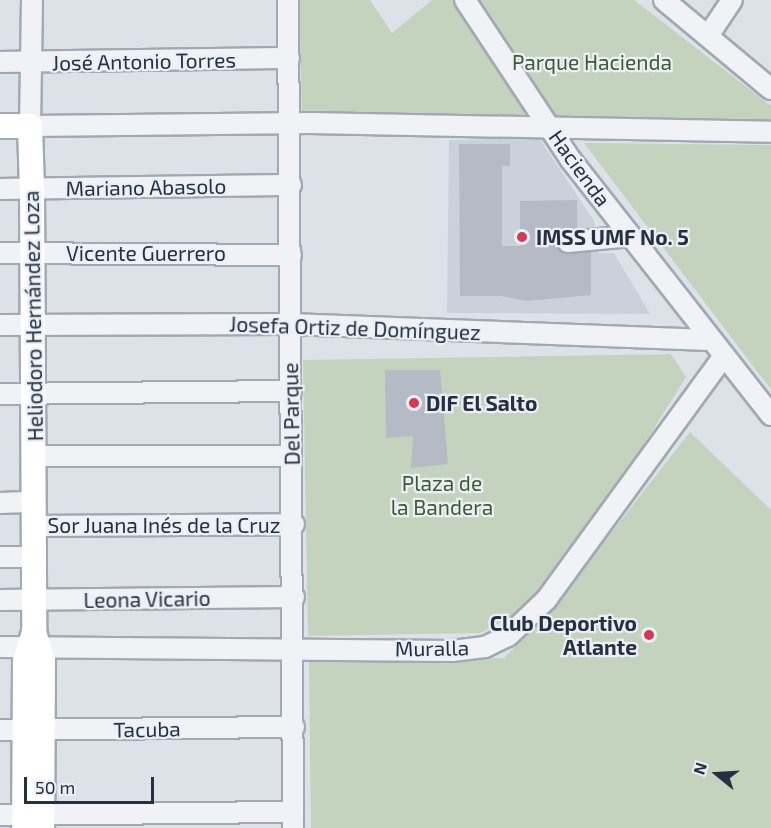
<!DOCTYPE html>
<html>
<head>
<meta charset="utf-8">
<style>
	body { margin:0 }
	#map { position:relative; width:771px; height:828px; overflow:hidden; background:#dde2e8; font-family:"Exo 2",sans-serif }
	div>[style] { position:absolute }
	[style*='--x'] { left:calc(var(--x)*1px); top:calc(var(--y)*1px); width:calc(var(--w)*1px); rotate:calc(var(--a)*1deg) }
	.built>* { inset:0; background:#cbd1da }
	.green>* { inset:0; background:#c3d3bd }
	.building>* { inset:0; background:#b4bbc5 }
	.roads { filter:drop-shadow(2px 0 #a2a9b2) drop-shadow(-2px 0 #a2a9b2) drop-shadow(0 2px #a2a9b2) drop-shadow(0 -2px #a2a9b2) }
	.minor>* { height:20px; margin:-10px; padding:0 10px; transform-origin:10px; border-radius:10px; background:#f0f2f6 }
	.major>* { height:24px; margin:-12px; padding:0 12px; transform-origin:12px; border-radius:12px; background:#fff }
	.dots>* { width:16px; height:16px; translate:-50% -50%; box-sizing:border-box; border:3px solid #ecf0f6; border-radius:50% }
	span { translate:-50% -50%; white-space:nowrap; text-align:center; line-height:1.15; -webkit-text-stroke:4.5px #ecf0f6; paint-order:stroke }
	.street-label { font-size:21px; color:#253040 }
	.park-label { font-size:21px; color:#3b5c32 }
	.poi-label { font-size:21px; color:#253040; font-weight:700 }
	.left { translate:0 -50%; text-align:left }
	.right { translate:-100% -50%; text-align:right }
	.north { position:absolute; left:687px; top:744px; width:60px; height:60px; -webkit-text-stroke:4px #ecf0f6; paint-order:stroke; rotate:288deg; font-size:16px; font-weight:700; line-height:24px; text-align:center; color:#253040 }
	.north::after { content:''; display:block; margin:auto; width:21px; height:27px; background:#253040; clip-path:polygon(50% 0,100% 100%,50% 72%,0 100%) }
	.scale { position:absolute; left:24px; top:777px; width:130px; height:27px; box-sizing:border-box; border:3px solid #253040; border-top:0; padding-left:8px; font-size:18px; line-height:21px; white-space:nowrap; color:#253040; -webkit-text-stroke:4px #ecf0f6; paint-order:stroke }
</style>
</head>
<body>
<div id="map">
	<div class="built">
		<div style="clip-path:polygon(539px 138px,594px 221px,598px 253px,614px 253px,650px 314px,447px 313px,449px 140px)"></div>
	</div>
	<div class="green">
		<div style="clip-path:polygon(299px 0,370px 0,392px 33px,432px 0,634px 0,771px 106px,771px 128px,302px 116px)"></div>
		<div style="clip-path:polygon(584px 143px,771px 145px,771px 389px,756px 370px)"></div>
		<div style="clip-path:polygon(671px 354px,686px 377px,628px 470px,529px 608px,480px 633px,308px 636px,303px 360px)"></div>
		<div style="clip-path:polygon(690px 432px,771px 510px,771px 828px,311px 828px,309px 661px,504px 658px,549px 612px)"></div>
	</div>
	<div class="building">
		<div style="clip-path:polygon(459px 144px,510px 144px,510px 166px,502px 166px,502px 246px,520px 246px,520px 201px,577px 200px,577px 248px,591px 248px,591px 295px,527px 301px,501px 296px,460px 296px)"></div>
		<div style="clip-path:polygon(385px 370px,440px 370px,448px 464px,411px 468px,413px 436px,386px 438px)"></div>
	</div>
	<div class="roads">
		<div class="minor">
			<div style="--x:32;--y:0;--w:126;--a:90.9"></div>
			<div style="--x:30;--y:126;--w:280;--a:-0.6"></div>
			<div style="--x:310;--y:123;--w:461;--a:1.1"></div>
			<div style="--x:288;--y:0;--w:828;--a:89.65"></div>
			<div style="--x:465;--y:0;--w:192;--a:56.5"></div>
			<div style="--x:571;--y:160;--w:324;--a:51.9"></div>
			<div style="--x:664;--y:0;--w:139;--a:39.8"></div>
			<div style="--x:708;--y:36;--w:43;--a:-56.3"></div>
			<div style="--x:0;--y:62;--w:289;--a:-0.8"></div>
			<div style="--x:0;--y:189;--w:291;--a:-0.8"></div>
			<div style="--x:568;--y:242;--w:63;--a:-5.4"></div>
			<div style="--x:0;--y:253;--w:291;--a:0.4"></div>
			<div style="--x:0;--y:325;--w:290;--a:-0.2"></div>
			<div style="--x:290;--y:324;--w:419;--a:2.2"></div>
			<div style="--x:0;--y:394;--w:291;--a:-0.6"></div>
			<div style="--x:35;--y:456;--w:256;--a:0"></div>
			<div style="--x:0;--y:503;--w:34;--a:-2"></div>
			<div style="--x:34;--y:526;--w:260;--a:-0.4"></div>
			<div style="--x:0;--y:557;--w:34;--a:0"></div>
			<div style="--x:0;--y:600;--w:294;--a:-0.6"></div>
			<div style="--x:0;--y:647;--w:452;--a:0.5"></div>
			<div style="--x:452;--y:651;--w:33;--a:-7"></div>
			<div style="--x:485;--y:647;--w:25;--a:-26"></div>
			<div style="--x:508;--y:636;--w:52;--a:-43.5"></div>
			<div style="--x:546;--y:600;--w:301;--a:-53.9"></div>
			<div style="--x:0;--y:730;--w:294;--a:-0.6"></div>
			<div style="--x:0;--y:815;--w:293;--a:-0.6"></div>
		</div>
		<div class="major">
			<div style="--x:0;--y:126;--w:30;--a:0"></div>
			<div style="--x:30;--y:126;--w:62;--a:88.2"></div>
			<div style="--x:32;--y:188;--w:444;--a:89.7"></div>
			<div style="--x:34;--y:632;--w:30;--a:107"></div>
			<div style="--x:25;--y:661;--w:167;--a:90.3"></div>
			<div style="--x:34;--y:632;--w:30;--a:73"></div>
			<div style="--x:43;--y:661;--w:167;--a:90.3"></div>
		</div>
	</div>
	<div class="dots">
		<div style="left:522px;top:237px;background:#d73854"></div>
		<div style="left:414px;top:403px;background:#d73854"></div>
		<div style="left:649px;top:635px;background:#d73854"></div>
	</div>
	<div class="street-label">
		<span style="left:144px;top:61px;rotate:-1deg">José Antonio Torres</span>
		<span style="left:580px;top:168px;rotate:54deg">Hacienda</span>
		<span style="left:146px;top:187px;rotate:-1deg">Mariano Abasolo</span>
		<span style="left:146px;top:253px">Vicente Guerrero</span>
		<span style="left:33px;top:316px;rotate:-91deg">Heliodoro Hernández Loza</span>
		<span style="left:355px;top:328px;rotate:2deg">Josefa Ortiz de Domínguez</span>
		<span style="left:291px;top:414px;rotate:-91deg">Del Parque</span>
		<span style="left:164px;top:525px">Sor Juana Inés de la Cruz</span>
		<span style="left:147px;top:599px;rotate:-1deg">Leona Vicario</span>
		<span style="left:432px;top:648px;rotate:-1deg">Muralla</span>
		<span style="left:147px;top:729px;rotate:-1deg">Tacuba</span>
	</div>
	<div class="park-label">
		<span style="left:592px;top:62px">Parque Hacienda</span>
		<span style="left:442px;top:495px">Plaza de<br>la Bandera</span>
	</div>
	<div class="poi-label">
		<span class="left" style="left:536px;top:237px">IMSS UMF No. 5</span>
		<span class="left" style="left:426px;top:403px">DIF El Salto</span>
		<span class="right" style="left:637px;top:635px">Club Deportivo<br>Atlante</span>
	</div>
	<div class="north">N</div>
	<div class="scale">50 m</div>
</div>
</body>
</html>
